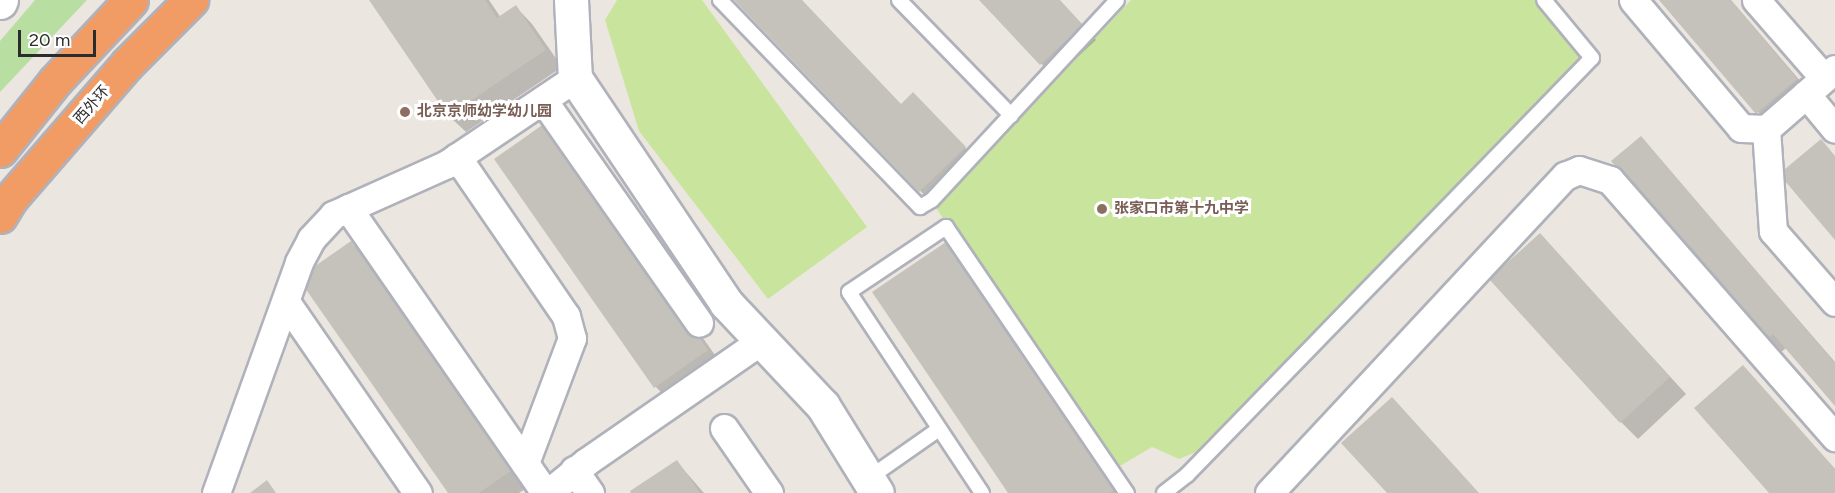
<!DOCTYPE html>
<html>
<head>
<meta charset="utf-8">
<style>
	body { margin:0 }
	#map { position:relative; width:1835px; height:493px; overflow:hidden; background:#ece6e0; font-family:Figtree,"Noto Sans SC",sans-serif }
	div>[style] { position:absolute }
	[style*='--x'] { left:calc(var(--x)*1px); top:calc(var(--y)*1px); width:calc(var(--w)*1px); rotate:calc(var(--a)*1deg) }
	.green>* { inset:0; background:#b8dfa1 }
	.pitch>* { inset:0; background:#c9e59d }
	.shadow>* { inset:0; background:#0003 }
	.building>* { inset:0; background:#c5c1bb }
	.roads { filter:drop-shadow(2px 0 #b0b2bb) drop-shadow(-2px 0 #b0b2bb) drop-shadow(0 2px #b0b2bb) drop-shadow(0 -2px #b0b2bb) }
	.lane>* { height:14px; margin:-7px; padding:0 7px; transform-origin:7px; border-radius:7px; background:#fff }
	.street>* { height:27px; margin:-13.5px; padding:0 13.5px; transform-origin:13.5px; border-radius:13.5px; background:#fff }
	.secondary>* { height:33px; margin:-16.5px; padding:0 16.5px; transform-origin:16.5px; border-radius:16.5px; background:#fff }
	.highway>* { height:33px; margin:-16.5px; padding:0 16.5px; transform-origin:16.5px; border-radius:16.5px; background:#f29c65 }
	.dots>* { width:16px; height:16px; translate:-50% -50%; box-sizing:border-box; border:3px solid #fff; border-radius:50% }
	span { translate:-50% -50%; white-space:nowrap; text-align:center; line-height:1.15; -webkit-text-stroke:6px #fff; paint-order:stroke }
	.street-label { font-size:15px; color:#2c2c2c }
	.education-label { font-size:15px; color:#785e54; font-weight:700 }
	.left { translate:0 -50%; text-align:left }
	.scale { position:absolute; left:18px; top:30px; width:78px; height:27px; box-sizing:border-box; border:3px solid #2c2c2c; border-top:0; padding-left:8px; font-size:18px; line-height:21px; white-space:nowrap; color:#2c2c2c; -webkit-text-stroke:4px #fff; paint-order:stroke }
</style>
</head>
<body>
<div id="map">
	<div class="green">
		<div style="clip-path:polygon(35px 0,87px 0,0 92px,0 41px)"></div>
	</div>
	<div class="pitch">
		<div style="clip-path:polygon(617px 0,702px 0,867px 227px,768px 299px,639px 131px,605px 20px)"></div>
		<div style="clip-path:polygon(1131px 0,1535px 0,1584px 54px,1196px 452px,1179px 459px,1152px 447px,1115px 469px,936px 208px)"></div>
	</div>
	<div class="shadow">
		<div style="clip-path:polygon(371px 0,489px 0,501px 18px,516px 7px,532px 24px,562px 67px,466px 132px,449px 116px)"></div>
		<div style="clip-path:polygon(736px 0,801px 0,901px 105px,927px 108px,979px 162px,934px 205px)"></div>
		<div style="clip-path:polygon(981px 0,1058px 0,1096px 40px,1055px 78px)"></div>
		<div style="clip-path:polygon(1661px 0,1731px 0,1813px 96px,1774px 130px)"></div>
		<div style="clip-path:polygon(1641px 138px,1835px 362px,1835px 403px,1787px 347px,1779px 354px,1765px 340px)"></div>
		<div style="clip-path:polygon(564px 140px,724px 368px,672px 404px,656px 387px,496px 159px)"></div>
		<div style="clip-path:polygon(351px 243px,368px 259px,528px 487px,519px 493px,450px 493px)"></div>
		<div style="clip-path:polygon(1556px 252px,1686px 394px,1638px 439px,1621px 422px)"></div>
		<div style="clip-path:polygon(874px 292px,1124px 493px,1010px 493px)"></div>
		<div style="clip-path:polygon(1743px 367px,1835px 469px,1835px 493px,1771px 493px)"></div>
		<div style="clip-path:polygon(677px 462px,704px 493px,633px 493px)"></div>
	</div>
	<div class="building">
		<div style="clip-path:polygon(369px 0,485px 0,497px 18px,516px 5px,546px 50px,448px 116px)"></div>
		<div style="clip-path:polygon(734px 0,802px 0,901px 104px,913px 92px,966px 147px,919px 192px)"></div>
		<div style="clip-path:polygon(979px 0,1060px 0,1083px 25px,1040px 65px)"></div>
		<div style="clip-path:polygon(1659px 0,1731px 0,1797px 79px,1756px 114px)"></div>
		<div style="clip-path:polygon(548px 121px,708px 350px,654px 388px,494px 159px)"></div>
		<div style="clip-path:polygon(1641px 136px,1835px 363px,1835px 406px,1773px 334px,1764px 341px,1611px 161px)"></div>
		<div style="clip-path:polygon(1821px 139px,1835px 156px,1835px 240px,1779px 174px)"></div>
		<div style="clip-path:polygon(1540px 233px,1670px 377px,1620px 423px,1489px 279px)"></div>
		<div style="clip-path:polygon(949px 240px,1117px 488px,1110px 493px,1008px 493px,872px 292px)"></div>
		<div style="clip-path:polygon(351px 241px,512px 470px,479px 493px,448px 493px,298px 278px)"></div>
		<div style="clip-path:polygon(1743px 365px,1835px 469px,1835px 493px,1769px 493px,1694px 408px)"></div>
		<div style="clip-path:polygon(1392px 397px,1479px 493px,1387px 493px,1341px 443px)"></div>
		<div style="clip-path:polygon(677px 460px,700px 493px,631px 493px,630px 491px)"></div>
		<div style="clip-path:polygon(267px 480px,276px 493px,250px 493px)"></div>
	</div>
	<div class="roads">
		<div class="lane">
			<div style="--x:720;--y:0;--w:288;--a:46"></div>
			<div style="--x:920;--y:207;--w:14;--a:-30"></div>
			<div style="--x:932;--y:200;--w:272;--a:-47.2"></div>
			<div style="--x:899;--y:0;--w:161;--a:45.8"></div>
			<div style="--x:869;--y:478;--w:85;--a:-35"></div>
			<div style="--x:982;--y:493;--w:241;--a:-123.5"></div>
			<div style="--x:849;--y:292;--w:117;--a:-33.8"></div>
			<div style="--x:946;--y:227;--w:322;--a:55.8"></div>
			<div style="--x:1164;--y:493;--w:29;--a:-38"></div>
			<div style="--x:1187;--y:475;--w:581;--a:-45.84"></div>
			<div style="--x:1592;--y:58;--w:75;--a:-129.6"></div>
		</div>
		<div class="street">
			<div style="--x:1633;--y:0;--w:167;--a:49.8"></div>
			<div style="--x:1741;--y:128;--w:25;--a:2"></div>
			<div style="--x:1756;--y:0;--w:103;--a:48.9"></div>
			<div style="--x:1835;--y:69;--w:91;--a:139"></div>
			<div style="--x:1766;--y:129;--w:102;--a:86.1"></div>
			<div style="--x:1773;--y:231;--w:94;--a:48.9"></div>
			<div style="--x:1806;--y:94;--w:45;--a:50.4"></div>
			<div style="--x:543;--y:100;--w:272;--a:55"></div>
			<div style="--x:457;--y:157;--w:193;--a:55.6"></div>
			<div style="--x:566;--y:316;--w:23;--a:75"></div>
			<div style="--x:572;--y:338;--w:134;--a:110.6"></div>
			<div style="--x:348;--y:208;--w:346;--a:55.3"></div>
			<div style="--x:286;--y:302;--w:232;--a:55.4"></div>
			<div style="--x:724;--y:428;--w:79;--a:55.3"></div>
			<div style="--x:574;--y:470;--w:28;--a:55"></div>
			<div style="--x:216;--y:493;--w:245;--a:-70.2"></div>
			<div style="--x:299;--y:262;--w:26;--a:-62"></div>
			<div style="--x:311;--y:239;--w:33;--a:-47"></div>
			<div style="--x:333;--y:215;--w:125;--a:-24.1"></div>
			<div style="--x:447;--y:164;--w:154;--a:-33.9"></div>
			<div style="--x:548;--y:493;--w:49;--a:-39.2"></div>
			<div style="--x:586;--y:462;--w:213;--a:-34.7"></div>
			<div style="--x:1269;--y:493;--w:434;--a:-47"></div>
			<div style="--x:1565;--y:176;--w:15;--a:-23"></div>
			<div style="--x:1579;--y:170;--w:33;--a:18"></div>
			<div style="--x:1610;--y:180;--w:342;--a:48.8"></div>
		</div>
		<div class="secondary">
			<div style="--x:571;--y:0;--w:78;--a:87.1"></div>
			<div style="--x:575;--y:78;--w:271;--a:56.1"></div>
			<div style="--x:726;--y:303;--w:141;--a:46.7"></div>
			<div style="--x:823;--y:406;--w:102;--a:58.2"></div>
			<div style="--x:0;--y:2;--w:2;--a:-63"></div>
		</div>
		<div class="highway">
			<div style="--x:0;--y:150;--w:88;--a:-51.4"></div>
			<div style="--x:55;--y:81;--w:111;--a:-46.8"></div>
			<div style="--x:0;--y:216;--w:21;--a:-59"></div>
			<div style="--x:11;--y:198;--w:177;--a:-49.1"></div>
			<div style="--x:127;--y:64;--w:91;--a:-45"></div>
		</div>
	</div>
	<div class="dots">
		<div style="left:405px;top:112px;background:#8d6e63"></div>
		<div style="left:1102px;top:209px;background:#8d6e63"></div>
	</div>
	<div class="street-label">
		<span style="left:92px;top:105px;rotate:-49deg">西外环</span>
	</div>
	<div class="education-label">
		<span class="left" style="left:417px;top:112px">北京京师幼学幼儿园</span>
		<span class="left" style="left:1114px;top:209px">张家口市第十九中学</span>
	</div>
	<div class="scale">20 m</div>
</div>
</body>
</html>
